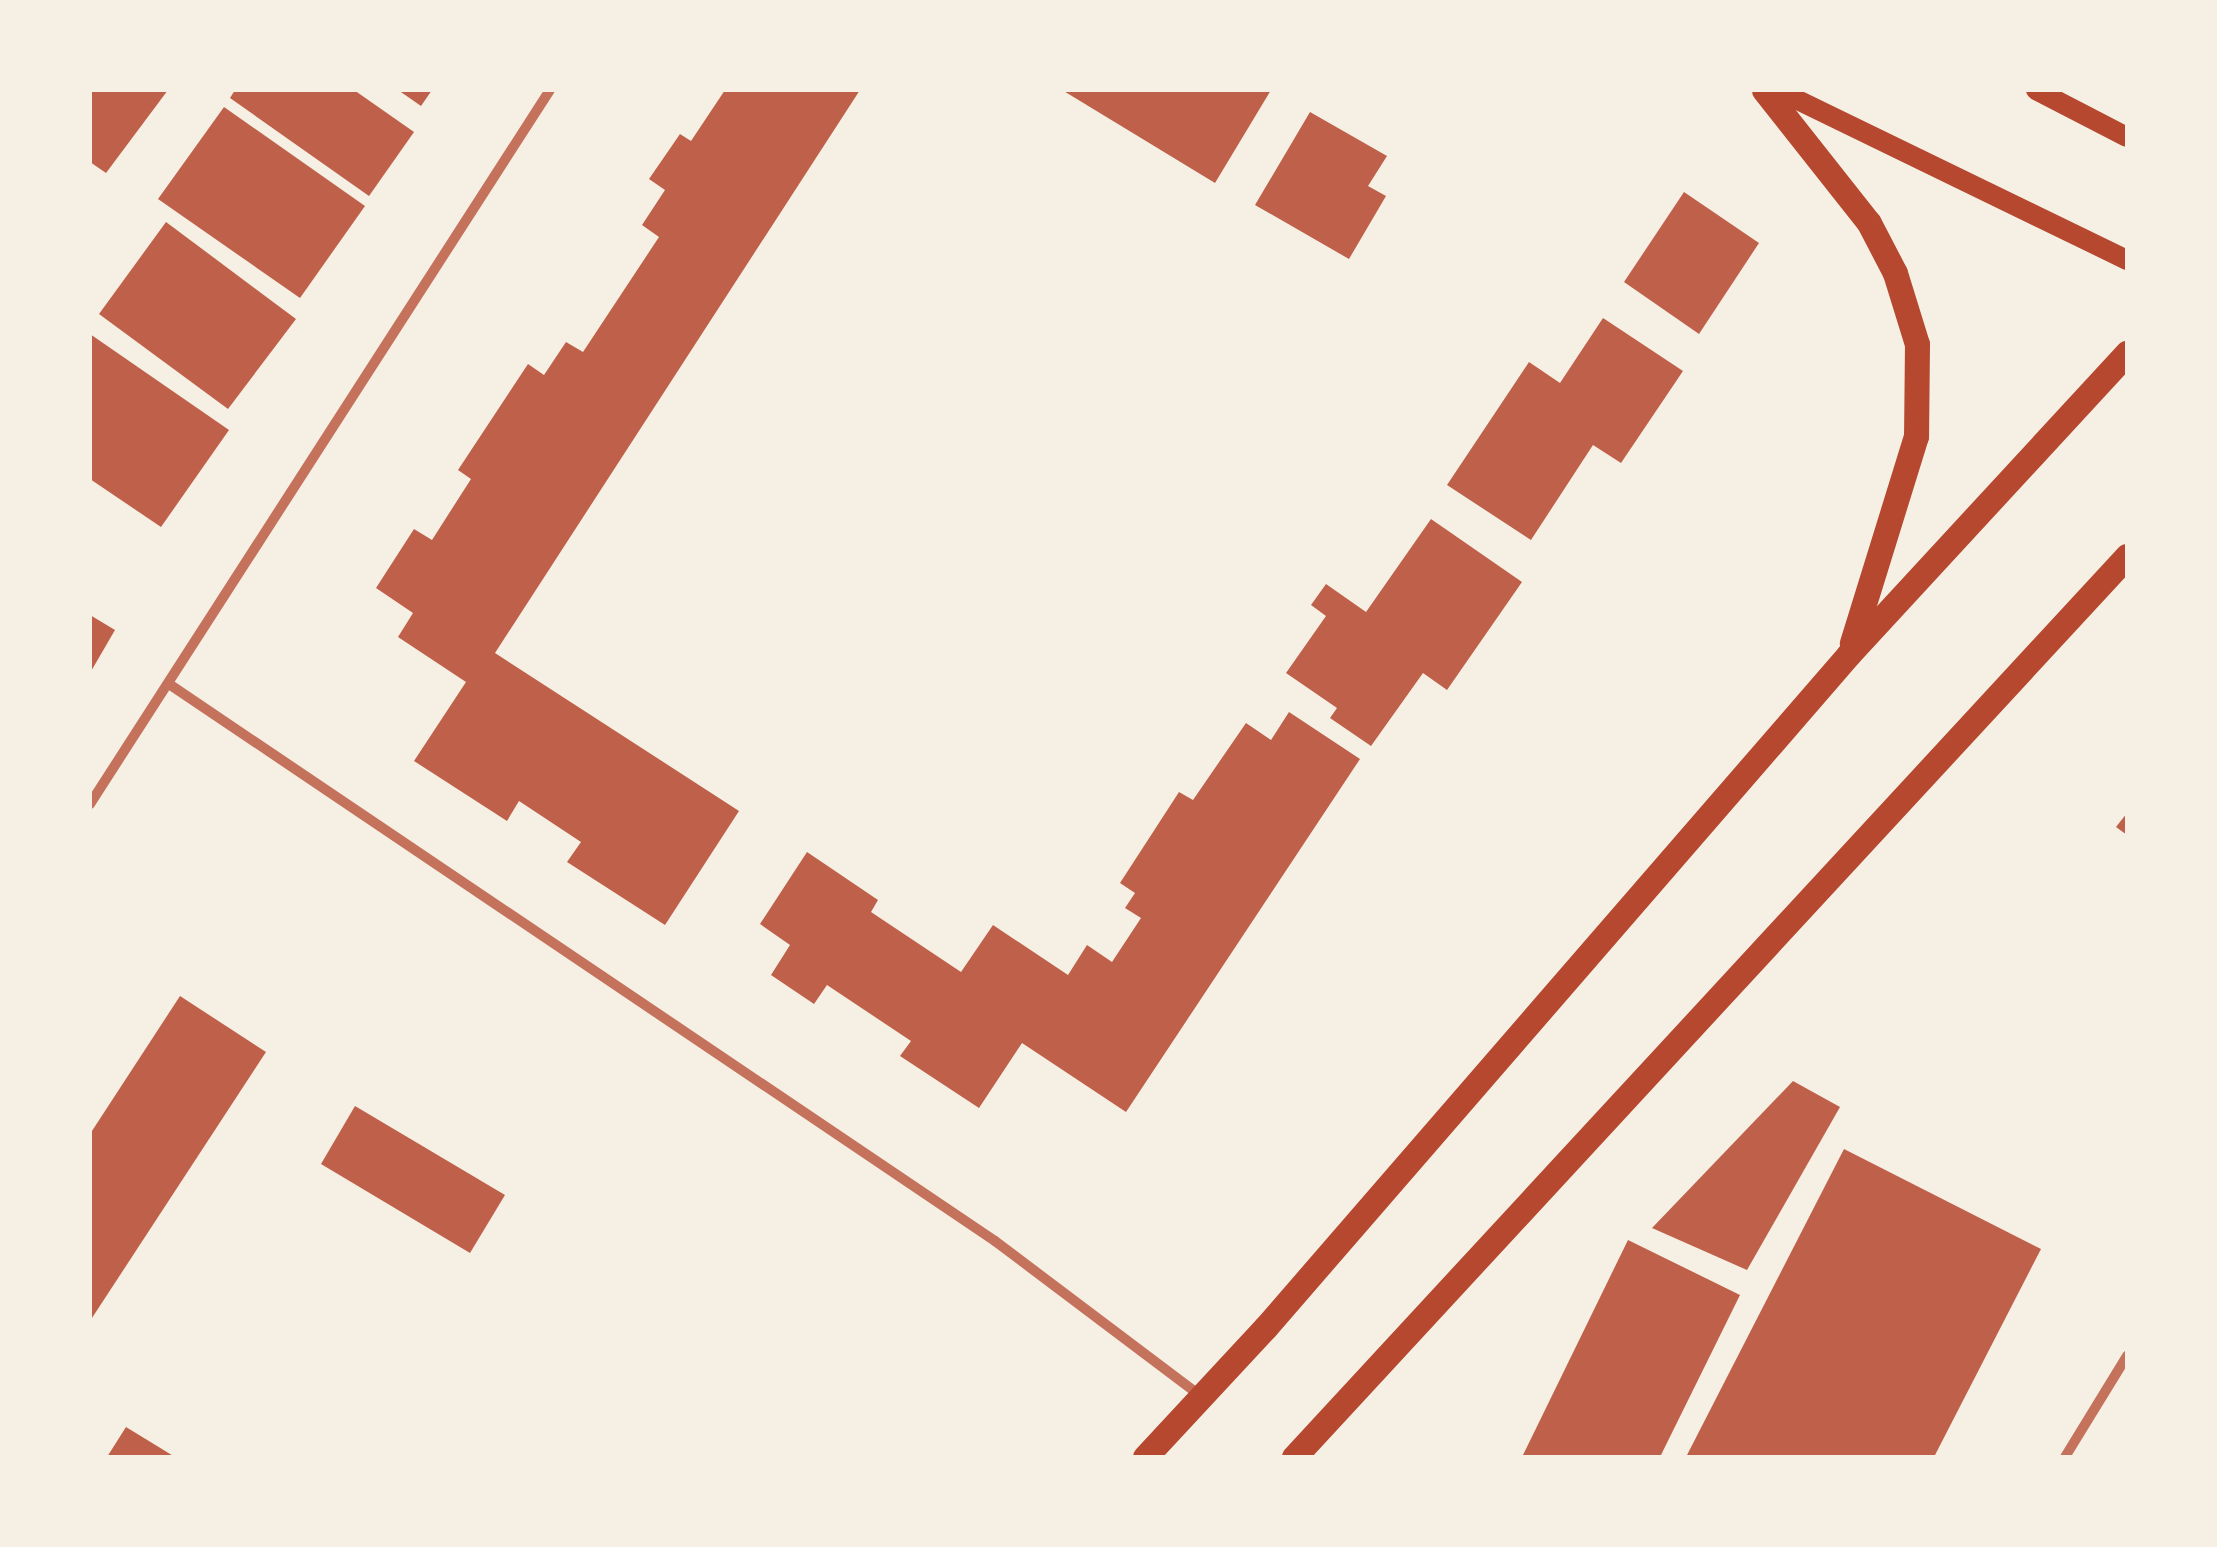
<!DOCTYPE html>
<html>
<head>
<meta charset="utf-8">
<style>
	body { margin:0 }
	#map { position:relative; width:2217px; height:1547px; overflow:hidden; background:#f6efe4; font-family:"PT Sans",sans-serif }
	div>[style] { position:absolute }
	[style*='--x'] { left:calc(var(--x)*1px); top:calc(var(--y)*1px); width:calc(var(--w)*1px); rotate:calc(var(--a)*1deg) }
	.building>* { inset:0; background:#bf614a }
	.minor>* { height:10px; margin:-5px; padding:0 5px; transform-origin:5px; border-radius:5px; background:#c5725c }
	.secondary>* { height:20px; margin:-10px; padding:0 10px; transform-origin:10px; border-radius:10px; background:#b5482f }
	.primary>* { height:25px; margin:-12.5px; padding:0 12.5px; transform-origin:12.5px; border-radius:12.5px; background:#b5482f }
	span { translate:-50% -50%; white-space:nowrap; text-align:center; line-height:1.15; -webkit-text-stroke:8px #f6efe4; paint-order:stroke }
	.frame { position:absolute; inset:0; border:92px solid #f6efe4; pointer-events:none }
</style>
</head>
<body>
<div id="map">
	<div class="building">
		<div style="clip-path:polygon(90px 90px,168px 90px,106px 173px,90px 162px)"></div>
		<div style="clip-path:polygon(235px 90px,354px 90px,414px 132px,369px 196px,230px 98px)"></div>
		<div style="clip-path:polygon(398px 90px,432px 90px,421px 106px)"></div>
		<div style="clip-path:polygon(725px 90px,860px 90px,495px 653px,739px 811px,665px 925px,567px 862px,581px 842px,519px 801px,507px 821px,414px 761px,466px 682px,398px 637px,413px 613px,376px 588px,414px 529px,432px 540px,471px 479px,458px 470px,528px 364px,544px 375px,566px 342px,583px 352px,659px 237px,642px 225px,665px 190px,649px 179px,680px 134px,691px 141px)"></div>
		<div style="clip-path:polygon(1062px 90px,1271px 90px,1215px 183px)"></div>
		<div style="clip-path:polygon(224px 107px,365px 206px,300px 298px,158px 199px)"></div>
		<div style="clip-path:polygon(1310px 112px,1387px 156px,1368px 186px,1386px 196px,1349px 259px,1255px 205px)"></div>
		<div style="clip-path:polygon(1684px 192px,1759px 243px,1699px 334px,1624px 282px)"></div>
		<div style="clip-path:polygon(166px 222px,296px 319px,228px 409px,99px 314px)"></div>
		<div style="clip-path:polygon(1603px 318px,1683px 371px,1621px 463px,1593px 445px,1531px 540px,1447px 485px,1529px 362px,1560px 383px)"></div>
		<div style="clip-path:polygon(90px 334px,229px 430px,161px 527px,90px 479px)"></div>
		<div style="clip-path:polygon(1431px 519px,1522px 582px,1447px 690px,1423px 673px,1371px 746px,1330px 718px,1337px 708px,1286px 673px,1326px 616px,1311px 605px,1326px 584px,1366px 612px)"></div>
		<div style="clip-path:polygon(90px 615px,115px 630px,90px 673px)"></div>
		<div style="clip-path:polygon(1289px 712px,1360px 759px,1126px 1112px,1022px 1043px,979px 1108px,900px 1056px,911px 1041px,827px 985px,814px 1004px,771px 975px,790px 945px,760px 924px,807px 852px,878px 900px,871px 912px,961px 972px,993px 925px,1068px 975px,1087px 945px,1112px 962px,1141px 918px,1125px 908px,1135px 893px,1120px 883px,1179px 792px,1193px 800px,1246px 723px,1271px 740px)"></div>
		<div style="clip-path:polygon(2127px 813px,2127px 835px,2116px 827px)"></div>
		<div style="clip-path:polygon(180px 996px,266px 1052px,90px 1321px,90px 1134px)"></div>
		<div style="clip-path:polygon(1793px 1081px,1840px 1107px,1747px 1270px,1652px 1228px)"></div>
		<div style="clip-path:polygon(355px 1106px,505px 1195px,470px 1253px,321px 1164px)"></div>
		<div style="clip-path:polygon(1844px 1149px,2041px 1249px,1934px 1457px,1686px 1457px)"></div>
		<div style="clip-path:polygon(1628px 1240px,1740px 1295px,1660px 1457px,1522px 1457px)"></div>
		<div style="clip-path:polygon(126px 1427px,175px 1457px,107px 1457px)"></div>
	</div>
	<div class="minor">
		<div style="--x:169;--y:684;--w:996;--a:33.99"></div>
		<div style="--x:995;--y:1241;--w:258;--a:37"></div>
		<div style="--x:90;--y:804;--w:849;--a:-57.21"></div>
		<div style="--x:2065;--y:1457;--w:119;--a:-58.5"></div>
	</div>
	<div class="secondary">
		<div style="--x:1777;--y:90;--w:389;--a:25.9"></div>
		<div style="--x:2036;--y:90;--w:102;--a:27.3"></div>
	</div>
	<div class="primary">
		<div style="--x:1764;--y:90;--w:169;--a:51.7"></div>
		<div style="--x:1869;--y:223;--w:56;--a:62.5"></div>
		<div style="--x:1895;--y:273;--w:74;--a:72.8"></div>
		<div style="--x:1917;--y:344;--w:92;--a:90.6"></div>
		<div style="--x:1916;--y:436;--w:217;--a:107.2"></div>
		<div style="--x:1145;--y:1457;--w:176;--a:-47.1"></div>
		<div style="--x:1265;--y:1328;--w:892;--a:-49.09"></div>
		<div style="--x:1849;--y:654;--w:410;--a:-47.3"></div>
		<div style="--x:1294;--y:1457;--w:1227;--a:-47.25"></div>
	</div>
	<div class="frame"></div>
</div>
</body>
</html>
